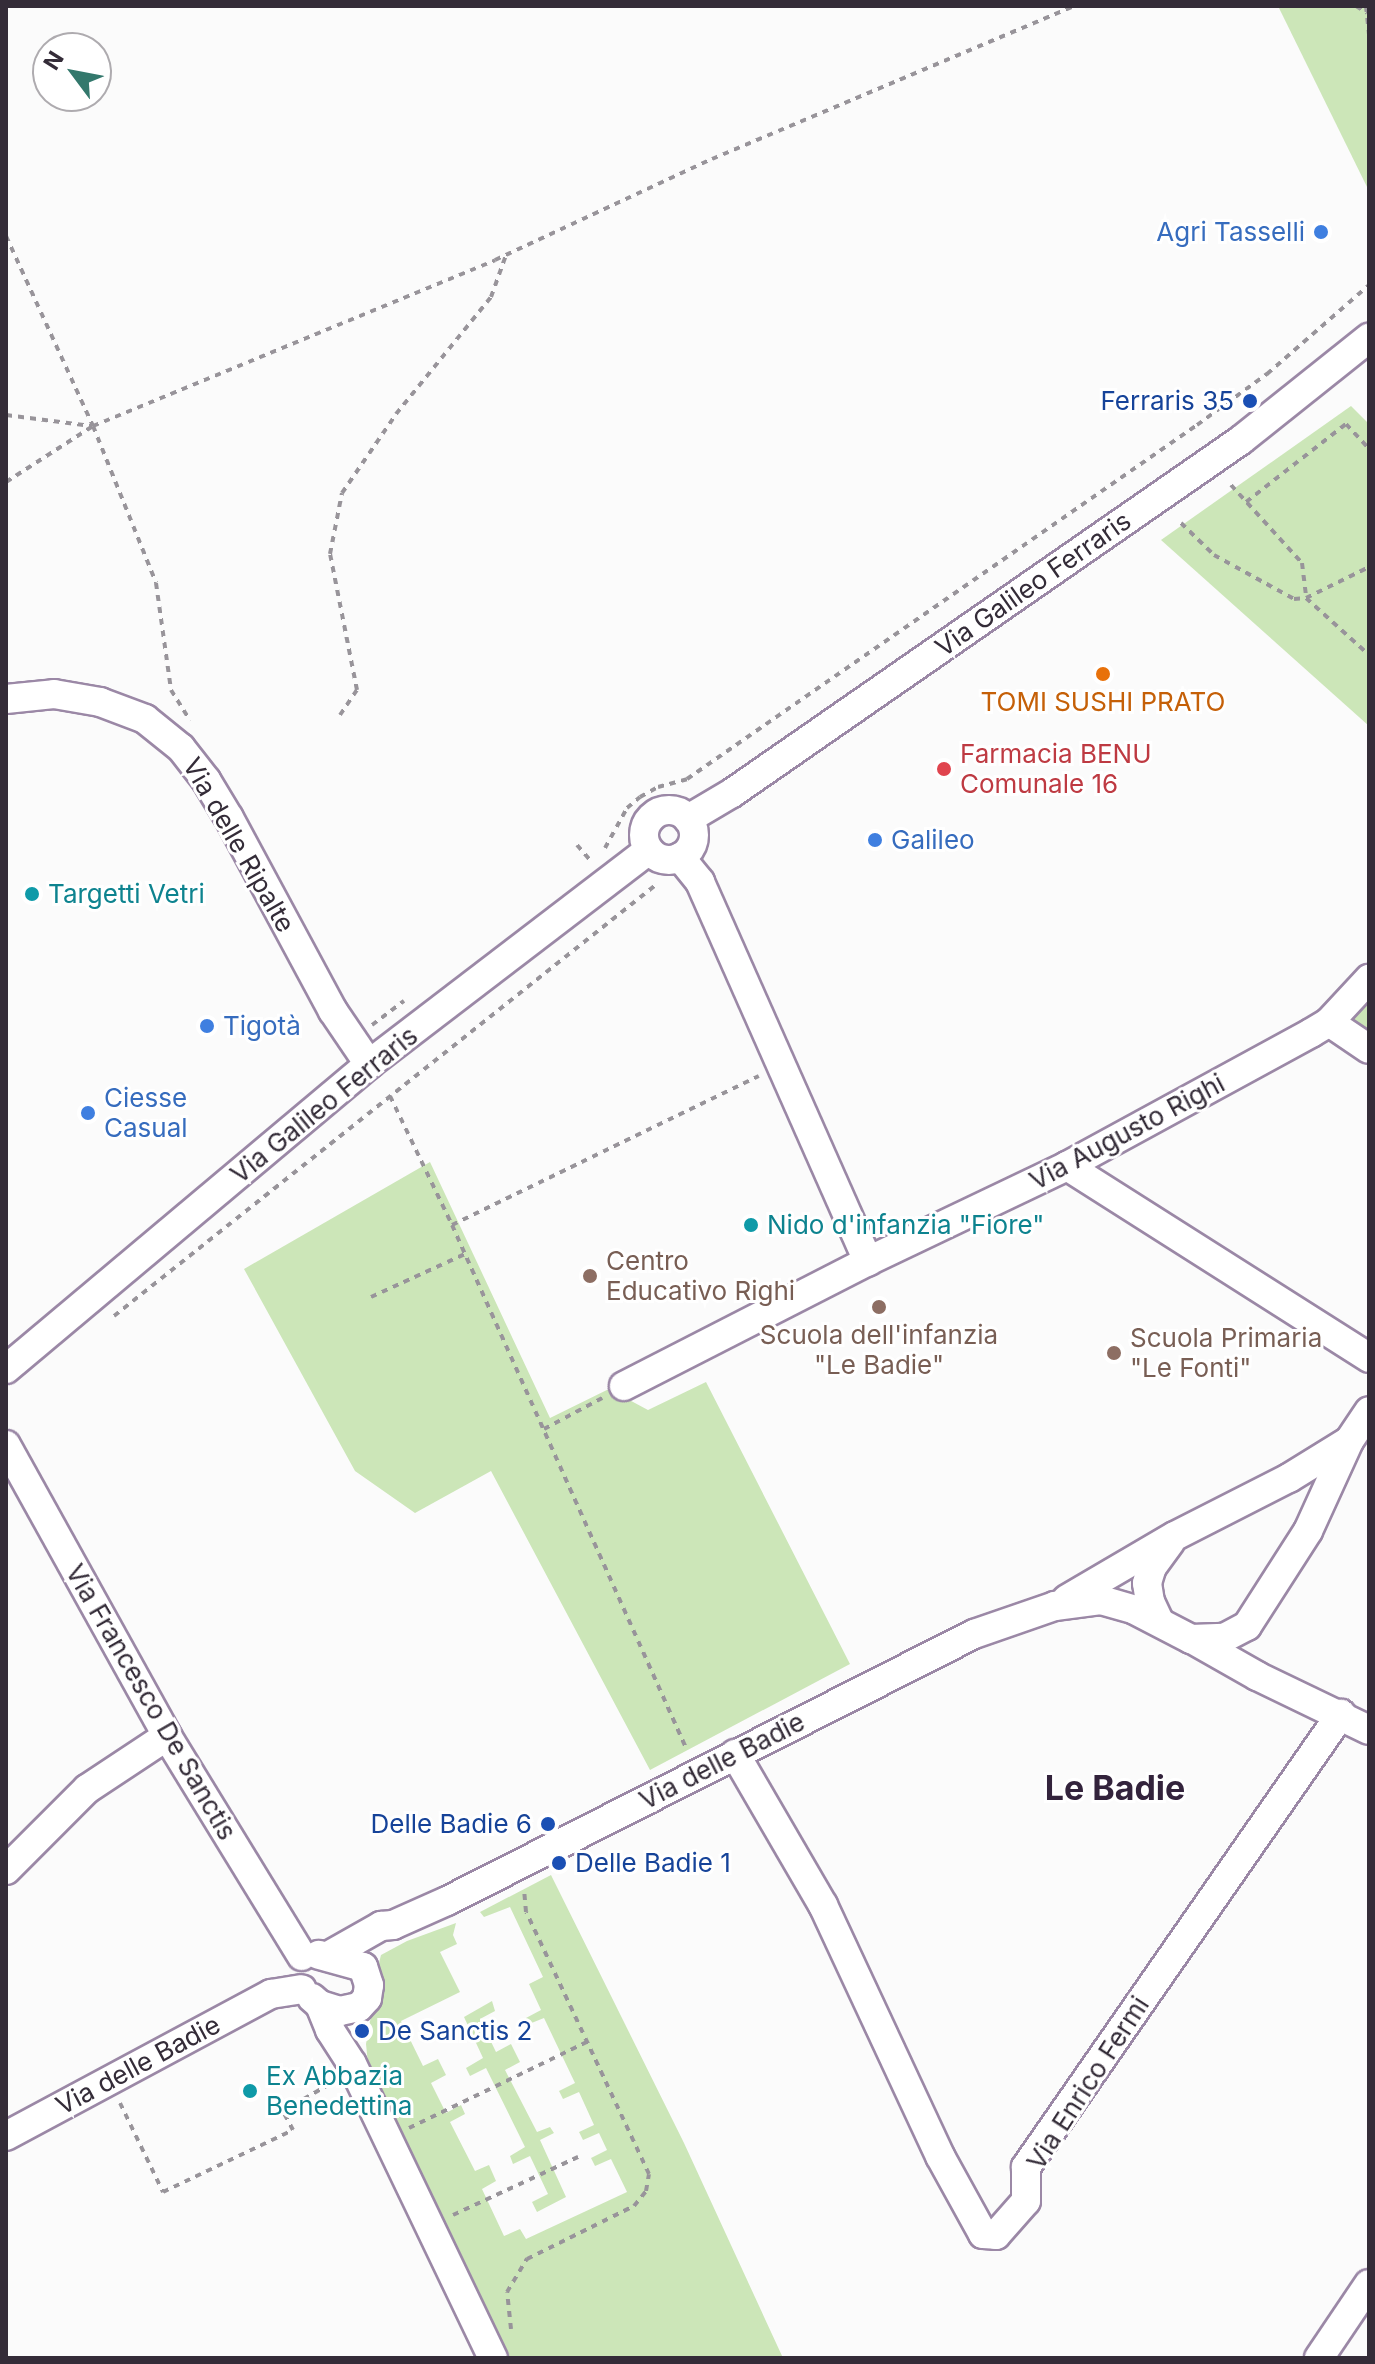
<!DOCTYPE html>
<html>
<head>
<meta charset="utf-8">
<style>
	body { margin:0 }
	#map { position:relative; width:1375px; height:2364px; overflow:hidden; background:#fbfbfb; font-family:Inter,sans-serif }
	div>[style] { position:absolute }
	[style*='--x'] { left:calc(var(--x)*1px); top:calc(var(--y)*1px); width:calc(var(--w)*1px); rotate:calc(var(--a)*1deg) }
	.green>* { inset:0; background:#cce6b8 }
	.path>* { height:4px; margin-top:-2px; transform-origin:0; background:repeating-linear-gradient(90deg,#98949a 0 6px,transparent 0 12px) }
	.roads { filter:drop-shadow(2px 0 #9b88a6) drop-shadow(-2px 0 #9b88a6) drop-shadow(0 2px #9b88a6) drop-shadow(0 -2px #9b88a6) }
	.minor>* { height:28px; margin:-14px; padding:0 14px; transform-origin:14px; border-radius:14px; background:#fff }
	.minor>.ring { margin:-14px; padding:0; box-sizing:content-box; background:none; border:28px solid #fff; border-radius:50% }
	.dots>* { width:22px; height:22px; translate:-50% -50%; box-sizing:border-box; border:4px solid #fff; border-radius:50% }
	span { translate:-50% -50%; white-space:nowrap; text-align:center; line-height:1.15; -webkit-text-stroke:6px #fff; paint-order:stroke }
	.shop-label { font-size:26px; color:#366cbe }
	.right { translate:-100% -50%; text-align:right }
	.left { translate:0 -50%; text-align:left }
	.transit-label { font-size:26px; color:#164399 }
	.street-label { font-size:26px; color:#342c38 }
	.food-label { font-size:26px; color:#c56008 }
	.health-label { font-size:26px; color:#be3a42 }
	.culture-label { font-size:26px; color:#0d838f }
	.education-label { font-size:26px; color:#785e54 }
	.district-label { font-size:34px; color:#33233c; font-weight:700 }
	.frame { position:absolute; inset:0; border:8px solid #342c38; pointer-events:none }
	.north { position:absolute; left:32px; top:32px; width:80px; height:80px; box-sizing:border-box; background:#fff; border:2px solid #aeabaf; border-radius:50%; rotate:302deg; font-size:22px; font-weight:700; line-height:32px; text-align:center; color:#342c38 }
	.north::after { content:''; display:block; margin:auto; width:28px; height:36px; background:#33786c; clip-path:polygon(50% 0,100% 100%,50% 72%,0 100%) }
</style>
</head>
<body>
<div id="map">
	<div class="green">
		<div style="clip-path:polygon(1278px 6px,1369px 6px,1369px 191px)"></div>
		<div style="clip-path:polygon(1351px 406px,1369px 424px,1369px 726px,1161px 540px)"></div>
		<div style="clip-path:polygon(1369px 1001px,1369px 1037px,1348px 1023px)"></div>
		<div style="clip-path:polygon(430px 1162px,550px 1418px,615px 1386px,620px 1395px,648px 1410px,706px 1382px,850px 1664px,650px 1770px,491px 1471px,415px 1513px,355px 1471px,244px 1269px)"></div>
		<div style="clip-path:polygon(551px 1875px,684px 2143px,783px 2358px,510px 2358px,468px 2275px,368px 2064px,366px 2044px,370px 2021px,382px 1991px,379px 1963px,381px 1955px,407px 1941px,456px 1923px,453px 1935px,457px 1944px,440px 1952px,460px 1992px,401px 2021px,423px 2066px,438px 2059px,446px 2075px,431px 2083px,446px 2113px,461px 2105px,465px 2114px,450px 2122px,475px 2171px,489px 2165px,496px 2181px,482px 2189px,504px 2236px,520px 2229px,526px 2239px,627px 2192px,611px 2159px,595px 2166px,591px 2158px,607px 2150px,599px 2133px,583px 2140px,579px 2132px,594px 2125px,579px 2092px,563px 2099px,559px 2091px,575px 2083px,544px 2018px,529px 2024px,526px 2018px,541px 2010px,529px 1984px,543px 1977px,510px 1907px,484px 1917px,480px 1912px)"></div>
		<div style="clip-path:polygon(492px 2001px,495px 2011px,480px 2019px,496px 2052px,511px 2044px,520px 2062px,505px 2070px,537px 2132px,550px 2127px,554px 2133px,540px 2140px,566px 2197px,537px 2212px,532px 2202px,548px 2194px,530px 2156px,513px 2164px,510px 2156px,525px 2147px,486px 2068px,470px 2076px,466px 2068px,483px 2058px,464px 2017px)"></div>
	</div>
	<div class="path">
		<div style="--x:1356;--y:6;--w:13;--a:32"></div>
		<div style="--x:1366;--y:6;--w:28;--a:84"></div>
		<div style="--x:1369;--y:106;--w:16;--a:90"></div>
		<div style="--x:6;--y:236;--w:209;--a:65.4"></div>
		<div style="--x:93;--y:426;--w:435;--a:-22.4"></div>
		<div style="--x:495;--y:260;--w:239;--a:-25"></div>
		<div style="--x:712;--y:159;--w:394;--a:-22.9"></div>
		<div style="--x:6;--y:415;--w:86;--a:7.4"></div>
		<div style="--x:93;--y:426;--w:169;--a:68.1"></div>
		<div style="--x:156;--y:583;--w:108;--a:82"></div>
		<div style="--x:171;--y:690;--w:36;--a:58"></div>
		<div style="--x:6;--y:482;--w:103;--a:-32.8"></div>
		<div style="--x:1231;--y:485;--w:105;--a:47.7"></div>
		<div style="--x:1302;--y:563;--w:35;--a:83"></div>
		<div style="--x:1306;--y:598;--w:85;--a:42.1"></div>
		<div style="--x:1246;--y:502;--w:127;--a:-38"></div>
		<div style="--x:1346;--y:424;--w:34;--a:47"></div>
		<div style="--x:1181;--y:523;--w:46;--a:44.1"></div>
		<div style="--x:1214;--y:555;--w:91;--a:28.8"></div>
		<div style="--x:1294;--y:599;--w:12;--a:-5"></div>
		<div style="--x:1306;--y:598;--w:70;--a:-26.2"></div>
		<div style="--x:340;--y:715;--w:30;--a:-56"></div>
		<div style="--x:357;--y:690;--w:139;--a:-101.2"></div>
		<div style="--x:330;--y:554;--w:62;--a:-78.9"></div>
		<div style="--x:342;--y:493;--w:96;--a:-55.6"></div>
		<div style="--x:396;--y:414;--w:151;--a:-50.9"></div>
		<div style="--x:491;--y:297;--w:45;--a:-70.3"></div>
		<div style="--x:577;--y:845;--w:21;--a:49"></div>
		<div style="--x:605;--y:848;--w:46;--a:-61.2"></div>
		<div style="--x:627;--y:808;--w:17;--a:-40"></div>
		<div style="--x:640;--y:797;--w:21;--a:-29"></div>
		<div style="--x:658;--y:787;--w:30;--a:-15"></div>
		<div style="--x:687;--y:779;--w:621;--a:-34.77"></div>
		<div style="--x:1197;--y:425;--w:87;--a:-36.1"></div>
		<div style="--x:1267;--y:374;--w:135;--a:-41.1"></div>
		<div style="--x:372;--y:1025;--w:40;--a:-37"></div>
		<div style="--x:390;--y:1096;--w:143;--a:64.3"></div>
		<div style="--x:452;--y:1225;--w:575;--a:65.89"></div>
		<div style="--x:452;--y:1225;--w:341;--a:-25.9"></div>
		<div style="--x:371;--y:1297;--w:103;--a:-24.6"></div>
		<div style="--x:114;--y:1316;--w:694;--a:-38.51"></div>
		<div style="--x:544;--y:1429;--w:66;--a:-28.1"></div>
		<div style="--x:120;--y:2103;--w:99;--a:64.2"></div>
		<div style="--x:163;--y:2192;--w:144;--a:-25.5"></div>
		<div style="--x:293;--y:2130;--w:21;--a:-118"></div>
		<div style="--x:283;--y:2111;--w:58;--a:-30.1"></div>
		<div style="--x:409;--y:2128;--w:198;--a:-25.8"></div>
		<div style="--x:453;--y:2215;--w:138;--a:-24.9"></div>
		<div style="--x:511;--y:2329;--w:37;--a:-96"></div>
		<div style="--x:507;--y:2292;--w:39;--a:-59"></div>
		<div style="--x:527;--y:2259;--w:119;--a:-26.4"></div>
		<div style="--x:634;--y:2206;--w:19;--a:-51"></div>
		<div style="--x:646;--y:2191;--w:17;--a:-80"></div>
		<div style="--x:649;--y:2174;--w:289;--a:-115.1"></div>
		<div style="--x:526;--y:1912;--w:21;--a:-95"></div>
	</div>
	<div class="roads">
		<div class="minor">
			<div style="--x:6;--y:699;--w:48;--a:-5.9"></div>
			<div style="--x:54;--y:694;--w:47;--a:9.9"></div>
			<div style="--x:100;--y:702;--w:48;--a:20.7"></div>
			<div style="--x:145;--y:719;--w:46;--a:38.9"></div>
			<div style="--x:181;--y:748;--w:41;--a:52"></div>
			<div style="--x:206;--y:780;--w:44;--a:58.8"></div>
			<div style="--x:229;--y:818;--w:219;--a:61.7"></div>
			<div style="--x:333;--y:1011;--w:64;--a:55.8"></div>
			<div class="ring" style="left:644px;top:810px;width:22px;height:22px"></div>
			<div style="--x:688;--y:819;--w:51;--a:-30.6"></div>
			<div style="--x:732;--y:793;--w:619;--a:-34.74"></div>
			<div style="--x:1241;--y:440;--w:164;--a:-38.6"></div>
			<div style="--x:680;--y:857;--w:32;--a:51"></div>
			<div style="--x:700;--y:882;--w:415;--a:66.1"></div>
			<div style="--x:868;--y:1261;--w:221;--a:-25.5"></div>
			<div style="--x:1067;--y:1166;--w:278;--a:-28.6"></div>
			<div style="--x:1311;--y:1033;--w:21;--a:-31"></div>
			<div style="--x:1329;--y:1022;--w:59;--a:-47.1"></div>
			<div style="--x:1329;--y:1022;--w:48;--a:34"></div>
			<div style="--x:1067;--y:1166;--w:358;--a:32.4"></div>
			<div style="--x:6;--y:1369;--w:474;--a:-40"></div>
			<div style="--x:369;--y:1064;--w:352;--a:-37.4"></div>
			<div style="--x:624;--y:1386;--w:274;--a:-27.1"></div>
			<div style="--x:6;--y:1445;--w:333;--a:61"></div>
			<div style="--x:167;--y:1736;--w:258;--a:58.5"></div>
			<div style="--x:1067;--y:1599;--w:125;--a:-30.3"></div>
			<div style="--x:1175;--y:1536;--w:128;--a:-27"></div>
			<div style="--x:1289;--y:1478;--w:70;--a:-31.7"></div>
			<div style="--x:1159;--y:1621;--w:21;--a:-115"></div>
			<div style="--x:1150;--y:1602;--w:19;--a:-99"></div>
			<div style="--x:1147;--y:1583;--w:17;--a:-73"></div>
			<div style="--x:1152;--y:1567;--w:31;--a:-54"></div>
			<div style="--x:1192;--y:1639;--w:75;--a:29.6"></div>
			<div style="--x:1257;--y:1676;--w:124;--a:25.7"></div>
			<div style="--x:735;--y:1754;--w:175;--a:59.8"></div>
			<div style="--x:823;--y:1905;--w:277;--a:65"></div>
			<div style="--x:940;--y:2156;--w:89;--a:61.1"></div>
			<div style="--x:983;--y:2234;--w:13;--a:4"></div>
			<div style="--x:996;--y:2235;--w:45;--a:-48.6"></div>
			<div style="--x:1026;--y:2201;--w:34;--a:-90"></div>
			<div style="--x:1026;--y:2167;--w:552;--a:-55.19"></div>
			<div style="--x:6;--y:1870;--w:115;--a:-45"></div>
			<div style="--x:87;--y:1789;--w:96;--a:-33.5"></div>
			<div style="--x:330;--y:1955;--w:59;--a:-29.6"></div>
			<div style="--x:381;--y:1926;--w:12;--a:-5"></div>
			<div style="--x:393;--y:1925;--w:59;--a:-24"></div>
			<div style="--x:447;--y:1901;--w:591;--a:-26.87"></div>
			<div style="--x:974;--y:1634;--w:86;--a:-19.1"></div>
			<div style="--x:1055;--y:1606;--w:46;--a:-7.4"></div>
			<div style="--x:1101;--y:1600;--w:35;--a:16"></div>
			<div style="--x:1135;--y:1610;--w:63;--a:27.4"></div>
			<div style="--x:1191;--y:1639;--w:33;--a:-2"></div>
			<div style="--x:1224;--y:1638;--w:26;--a:-28"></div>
			<div style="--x:1247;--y:1626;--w:113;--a:-57.3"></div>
			<div style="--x:1308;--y:1531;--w:99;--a:-65.5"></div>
			<div style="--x:1349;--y:1441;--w:36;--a:-56"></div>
			<div style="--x:312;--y:1998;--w:11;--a:41"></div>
			<div style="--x:320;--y:2005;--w:21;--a:17"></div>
			<div style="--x:340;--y:2011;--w:19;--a:-12"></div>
			<div style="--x:359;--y:2007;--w:12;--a:-48"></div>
			<div style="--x:367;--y:1998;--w:13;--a:-81"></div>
			<div style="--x:369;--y:1985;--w:19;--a:-108"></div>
			<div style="--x:363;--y:1967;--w:46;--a:-164.7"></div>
			<div style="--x:320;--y:2005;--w:27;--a:68"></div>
			<div style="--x:330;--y:2030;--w:40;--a:57.1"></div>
			<div style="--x:352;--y:2064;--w:326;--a:64.4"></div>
			<div style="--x:6;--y:2136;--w:301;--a:-28.2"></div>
			<div style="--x:271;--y:1994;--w:31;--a:-9"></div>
			<div style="--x:1319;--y:2358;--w:89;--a:-56"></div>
		</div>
	</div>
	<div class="dots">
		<div style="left:1321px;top:232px;background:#3f7fe0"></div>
		<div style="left:1250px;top:401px;background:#1a4fb4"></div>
		<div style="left:1103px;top:674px;background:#e8710a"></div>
		<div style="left:944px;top:769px;background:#e0444e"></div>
		<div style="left:875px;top:840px;background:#3f7fe0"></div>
		<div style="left:32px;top:894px;background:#0f9aa8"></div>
		<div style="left:207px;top:1026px;background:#3f7fe0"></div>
		<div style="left:88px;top:1113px;background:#3f7fe0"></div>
		<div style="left:751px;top:1225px;background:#0f9aa8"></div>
		<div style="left:590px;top:1276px;background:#8d6e63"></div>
		<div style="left:879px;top:1307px;background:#8d6e63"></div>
		<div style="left:1114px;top:1353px;background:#8d6e63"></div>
		<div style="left:548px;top:1824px;background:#1a4fb4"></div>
		<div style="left:559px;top:1863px;background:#1a4fb4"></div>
		<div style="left:362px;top:2031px;background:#1a4fb4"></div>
		<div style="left:250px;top:2091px;background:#0f9aa8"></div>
	</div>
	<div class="shop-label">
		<span class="right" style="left:1305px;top:232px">Agri Tasselli</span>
		<span class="left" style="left:891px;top:840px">Galileo</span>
		<span class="left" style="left:223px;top:1026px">Tigotà</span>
		<span class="left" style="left:104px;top:1113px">Ciesse<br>Casual</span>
	</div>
	<div class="transit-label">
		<span class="right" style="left:1234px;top:401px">Ferraris 35</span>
		<span class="right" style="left:532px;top:1824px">Delle Badie 6</span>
		<span class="left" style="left:575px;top:1863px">Delle Badie 1</span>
		<span class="left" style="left:378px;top:2031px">De Sanctis 2</span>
	</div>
	<div class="street-label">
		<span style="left:1033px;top:584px;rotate:-35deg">Via Galileo Ferraris</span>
		<span style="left:239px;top:845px;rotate:60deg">Via delle Ripalte</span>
		<span style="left:324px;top:1105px;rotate:-39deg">Via Galileo Ferraris</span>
		<span style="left:1127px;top:1132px;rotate:-28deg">Via Augusto Righi</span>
		<span style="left:151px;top:1702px;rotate:60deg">Via Francesco De Sanctis</span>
		<span style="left:722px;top:1761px;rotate:-27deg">Via delle Badie</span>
		<span style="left:138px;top:2065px;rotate:-28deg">Via delle Badie</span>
		<span style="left:1088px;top:2083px;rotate:-57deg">Via Enrico Fermi</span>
	</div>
	<div class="food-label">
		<span style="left:1103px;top:702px">TOMI SUSHI PRATO</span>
	</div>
	<div class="health-label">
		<span class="left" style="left:960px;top:769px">Farmacia BENU<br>Comunale 16</span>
	</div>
	<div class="culture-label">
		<span class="left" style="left:48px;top:894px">Targetti Vetri</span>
		<span class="left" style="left:767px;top:1225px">Nido d'infanzia "Fiore"</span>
		<span class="left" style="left:266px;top:2091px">Ex Abbazia<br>Benedettina</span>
	</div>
	<div class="education-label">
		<span class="left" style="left:606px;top:1276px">Centro<br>Educativo Righi</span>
		<span style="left:879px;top:1350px">Scuola dell'infanzia<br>"Le Badie"</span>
		<span class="left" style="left:1130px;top:1353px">Scuola Primaria<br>"Le Fonti"</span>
	</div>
	<div class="district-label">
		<span style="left:1115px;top:1788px">Le Badie</span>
	</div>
	<div class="frame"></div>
	<div class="north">N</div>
</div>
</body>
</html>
